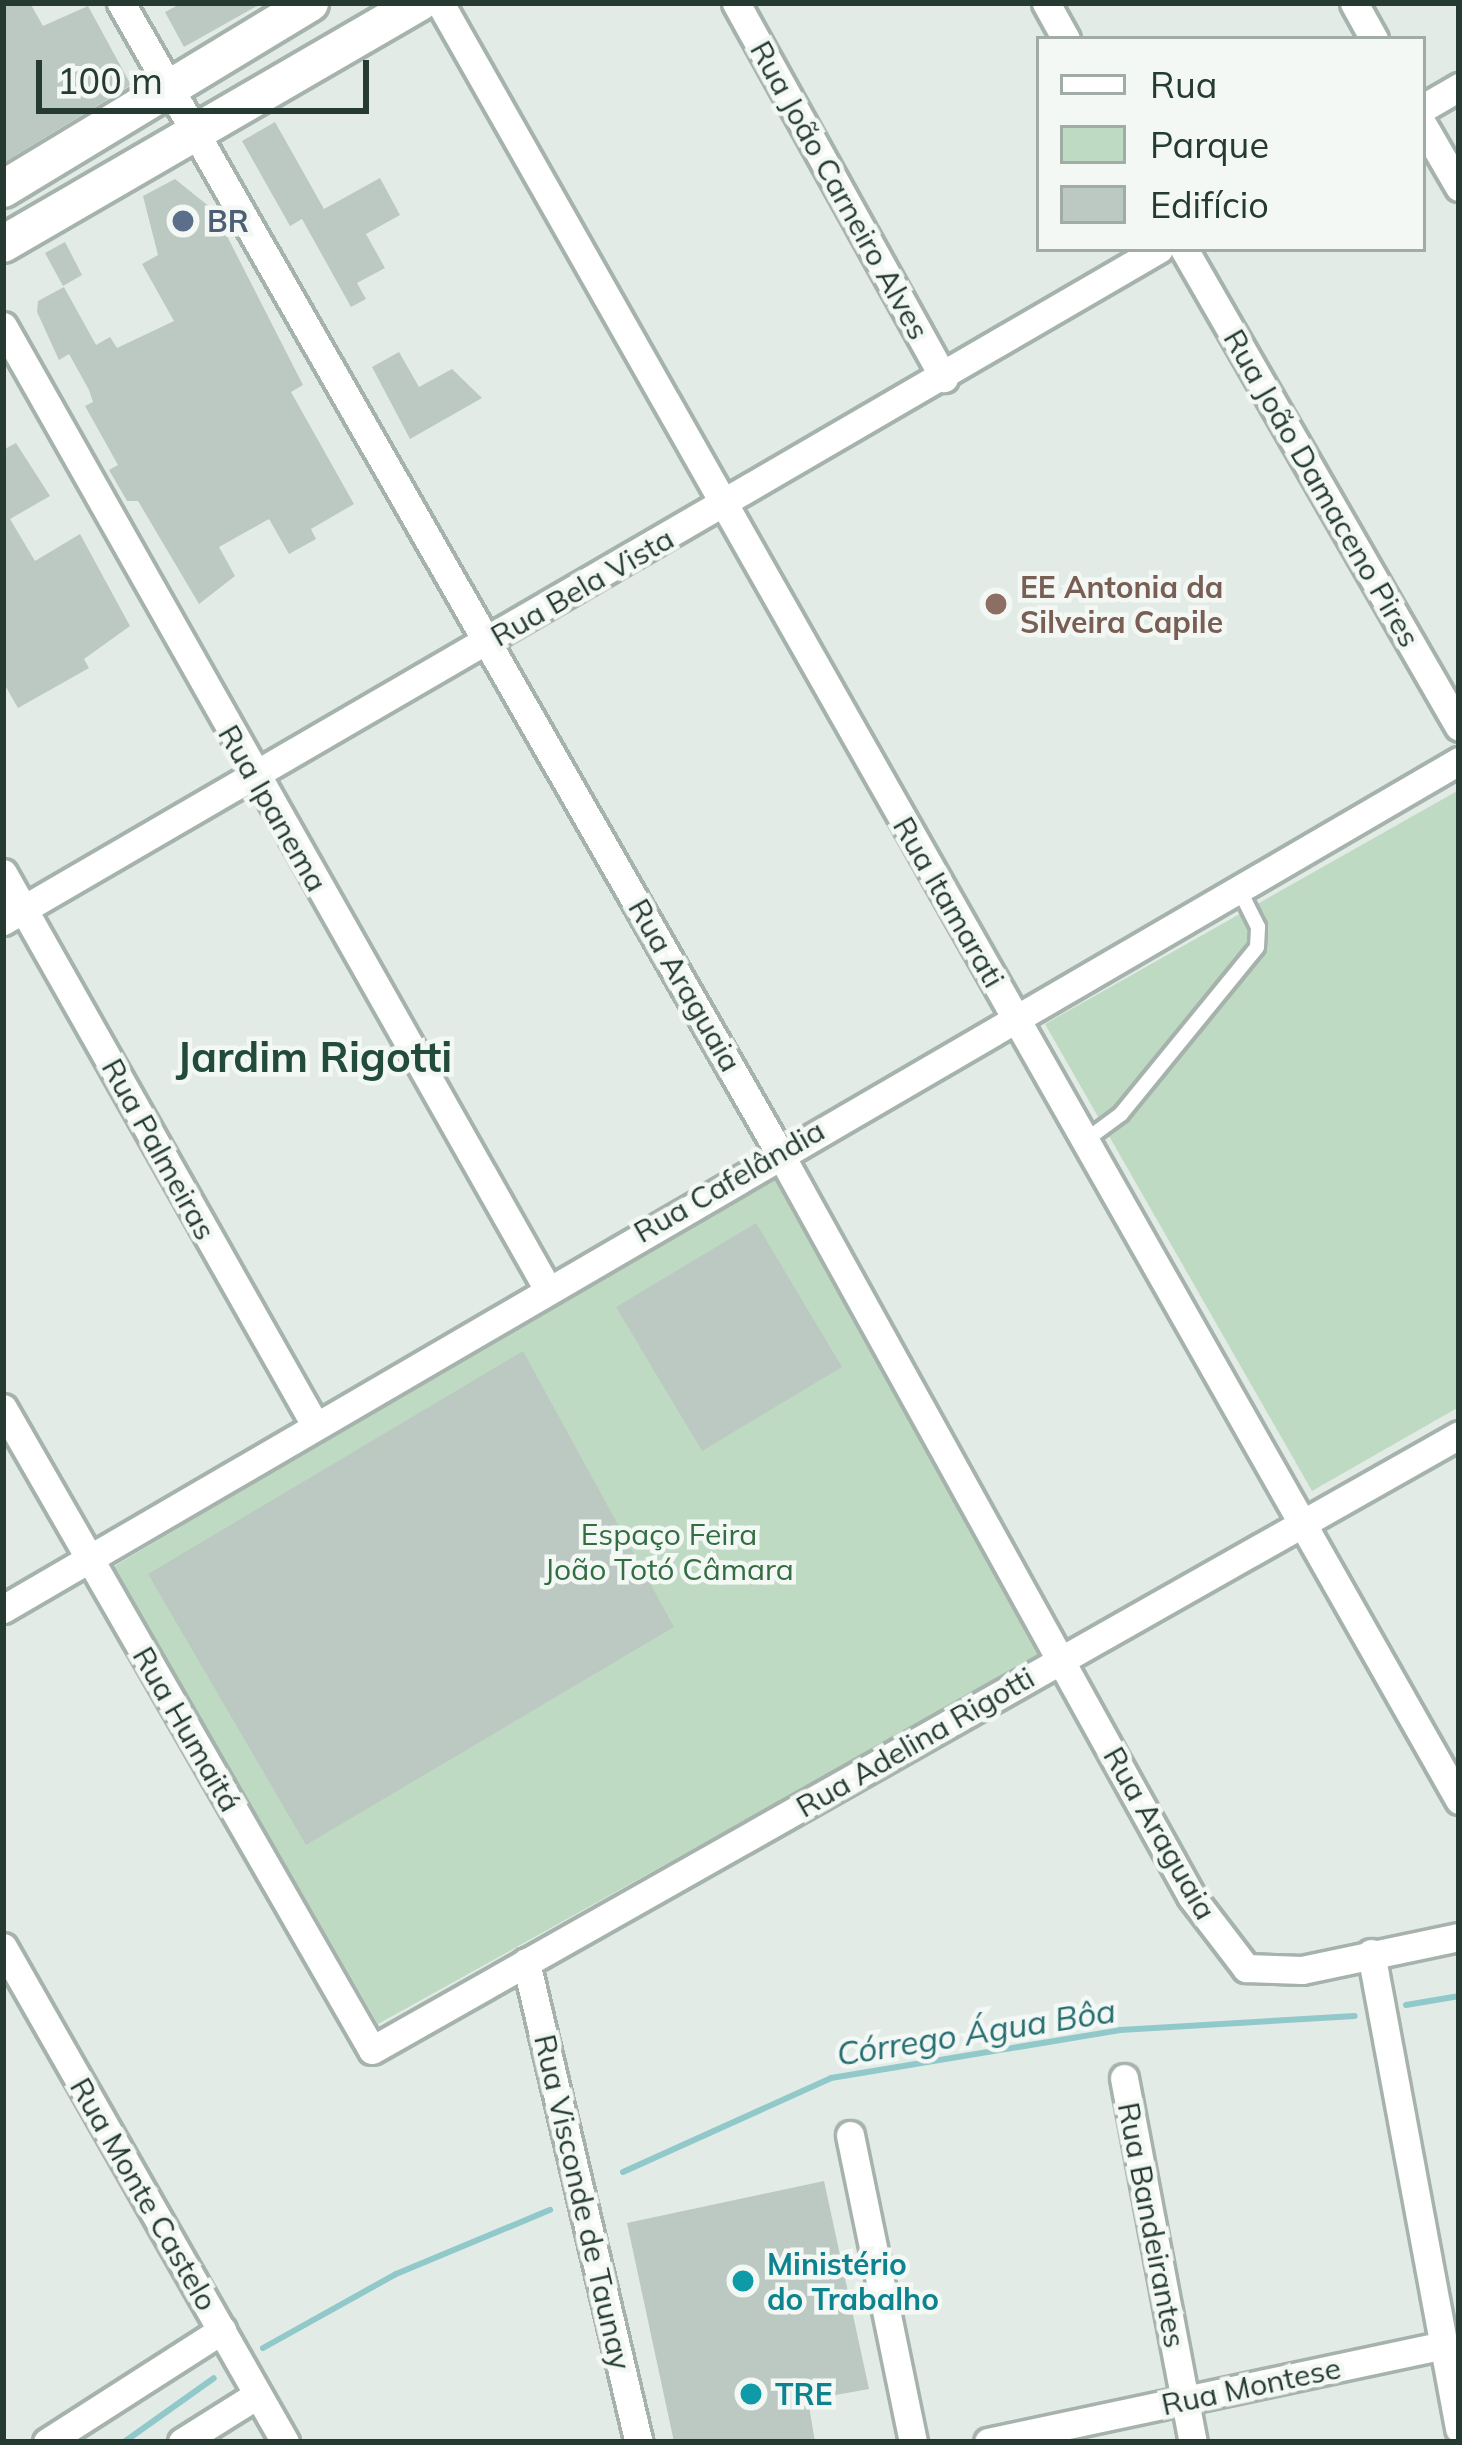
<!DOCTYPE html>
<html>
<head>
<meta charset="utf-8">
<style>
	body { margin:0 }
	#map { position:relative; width:1462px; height:2445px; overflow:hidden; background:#e3ebe7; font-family:Mulish,sans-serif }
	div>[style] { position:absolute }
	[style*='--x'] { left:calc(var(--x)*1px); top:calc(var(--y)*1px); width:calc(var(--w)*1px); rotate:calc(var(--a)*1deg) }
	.green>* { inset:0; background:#bfdac3 }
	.stream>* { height:6px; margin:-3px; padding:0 3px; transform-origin:3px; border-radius:3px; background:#91c9ca }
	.building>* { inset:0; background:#bcc9c2 }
	.roads { filter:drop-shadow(3px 0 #a6b3ad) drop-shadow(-3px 0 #a6b3ad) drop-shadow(0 3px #a6b3ad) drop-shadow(0 -3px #a6b3ad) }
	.lane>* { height:14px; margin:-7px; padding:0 7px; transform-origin:7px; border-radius:7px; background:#fff }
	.street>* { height:27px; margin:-13.5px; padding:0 13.5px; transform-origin:13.5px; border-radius:13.5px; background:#fff }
	.secondary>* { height:36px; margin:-18px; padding:0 18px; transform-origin:18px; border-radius:18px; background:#fff }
	.dots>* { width:33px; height:33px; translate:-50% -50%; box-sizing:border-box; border:6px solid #f3f8f5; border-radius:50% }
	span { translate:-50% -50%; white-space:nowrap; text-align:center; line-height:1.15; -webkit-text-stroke:9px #f3f8f5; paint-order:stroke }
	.street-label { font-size:30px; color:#253b32 }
	.service-label { font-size:30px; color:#4e5e75; font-weight:700 }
	.left { translate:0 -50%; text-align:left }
	.education-label { font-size:30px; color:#785e54; font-weight:700 }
	.park-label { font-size:30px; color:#336d42 }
	.culture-label { font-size:30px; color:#0d838f; font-weight:700 }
	.water-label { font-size:33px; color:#256d71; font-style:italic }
	.district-label { font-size:42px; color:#234b3c; font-weight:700 }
	.frame { position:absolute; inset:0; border:6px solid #253b32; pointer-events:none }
	.legend { position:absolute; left:1036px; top:36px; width:390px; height:216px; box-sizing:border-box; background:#f3f8f5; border:3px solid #a1aca7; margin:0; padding:15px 21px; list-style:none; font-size:36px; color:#253b32 }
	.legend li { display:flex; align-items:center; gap:24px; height:60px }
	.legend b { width:60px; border:3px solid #a1aca7 }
	.scale { position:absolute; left:36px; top:60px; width:333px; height:54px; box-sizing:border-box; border:6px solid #253b32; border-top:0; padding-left:15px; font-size:36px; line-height:42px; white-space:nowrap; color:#253b32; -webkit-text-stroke:9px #f3f8f5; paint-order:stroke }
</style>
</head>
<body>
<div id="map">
	<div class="green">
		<div style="clip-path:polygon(1459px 790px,1459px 1407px,1312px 1491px,1045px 1024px)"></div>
		<div style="clip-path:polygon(773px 1174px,1044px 1654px,378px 2024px,113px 1567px)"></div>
	</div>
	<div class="stream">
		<div style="--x:1406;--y:2005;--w:54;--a:-9.6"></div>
		<div style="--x:623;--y:2172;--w:228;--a:-24.3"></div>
		<div style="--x:831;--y:2078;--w:293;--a:-9.4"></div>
		<div style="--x:1120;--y:2030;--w:235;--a:-3.4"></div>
		<div style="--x:263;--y:2348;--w:152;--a:-29.1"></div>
		<div style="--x:396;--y:2274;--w:167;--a:-22.6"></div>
		<div style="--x:124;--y:2442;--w:110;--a:-35.4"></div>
	</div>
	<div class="building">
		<div style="clip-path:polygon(3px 3px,30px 3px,43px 26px,88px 6px,131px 85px,3px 163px)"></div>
		<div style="clip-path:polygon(182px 3px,262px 3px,184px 47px,165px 12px)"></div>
		<div style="clip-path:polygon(275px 122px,324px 209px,380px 178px,400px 215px,366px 234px,385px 268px,357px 283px,366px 299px,351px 307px,302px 219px,290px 226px,242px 141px)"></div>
		<div style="clip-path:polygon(175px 179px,211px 208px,226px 234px,303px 385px,291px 392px,354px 504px,311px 529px,316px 539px,289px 554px,269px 519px,219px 547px,235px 576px,199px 604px,138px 501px,127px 501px,109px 470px,118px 465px,85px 406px,93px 402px,89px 390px,69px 354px,59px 360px,37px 312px,38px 301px,64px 287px,96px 345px,110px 337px,117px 348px,174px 321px,142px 264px,158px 255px,143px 196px)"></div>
		<div style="clip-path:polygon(65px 242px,82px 275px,63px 286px,45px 253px)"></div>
		<div style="clip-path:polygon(399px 352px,419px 387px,452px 369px,482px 398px,410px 439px,372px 367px)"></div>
		<div style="clip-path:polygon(16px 443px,50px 496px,10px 519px,35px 561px,80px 534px,130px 626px,84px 659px,89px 668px,18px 708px,3px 682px,3px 450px)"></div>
		<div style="clip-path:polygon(756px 1223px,842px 1367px,702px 1451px,616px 1307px)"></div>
		<div style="clip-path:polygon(523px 1351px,674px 1627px,306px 1845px,148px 1574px)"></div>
		<div style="clip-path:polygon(824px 2181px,869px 2389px,808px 2400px,815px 2442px,674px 2442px,627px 2223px)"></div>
	</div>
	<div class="roads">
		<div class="lane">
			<div style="--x:1086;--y:1140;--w:44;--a:-36.6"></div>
			<div style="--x:1121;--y:1114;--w:215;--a:-50.8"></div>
			<div style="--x:1257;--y:947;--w:20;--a:-87"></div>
			<div style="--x:1258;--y:927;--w:45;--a:-116.6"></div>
		</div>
		<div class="street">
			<div style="--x:121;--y:3;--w:1324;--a:60.2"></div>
			<div style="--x:779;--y:1152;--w:850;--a:61.02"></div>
			<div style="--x:1191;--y:1896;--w:91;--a:52.6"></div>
			<div style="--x:1246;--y:1968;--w:56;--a:2"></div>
			<div style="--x:1302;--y:1970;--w:160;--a:-11.9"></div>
			<div style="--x:440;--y:3;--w:2066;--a:60.44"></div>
			<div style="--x:736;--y:3;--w:429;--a:61"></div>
			<div style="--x:1046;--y:3;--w:41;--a:60.9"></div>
			<div style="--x:1354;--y:3;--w:41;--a:60.9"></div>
			<div style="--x:1423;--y:108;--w:42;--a:-30.3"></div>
			<div style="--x:1423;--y:125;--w:72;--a:59.9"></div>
			<div style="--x:1184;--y:249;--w:551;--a:60.09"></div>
			<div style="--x:3;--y:326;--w:1105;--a:60.51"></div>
			<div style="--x:3;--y:873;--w:634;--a:60.52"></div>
			<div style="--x:3;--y:921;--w:1337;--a:-30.17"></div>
			<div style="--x:3;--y:1408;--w:740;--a:60.11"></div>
			<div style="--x:372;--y:2050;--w:1249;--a:-29.5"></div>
			<div style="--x:3;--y:1609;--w:1685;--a:-30.22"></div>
			<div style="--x:3;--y:1947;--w:570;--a:60.33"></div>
			<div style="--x:1371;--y:1953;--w:484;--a:79.5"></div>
			<div style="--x:526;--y:1962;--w:493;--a:76.8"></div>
			<div style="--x:1124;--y:2078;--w:370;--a:79.3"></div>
			<div style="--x:850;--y:2135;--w:313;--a:78.4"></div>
			<div style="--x:47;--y:2442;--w:208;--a:-32.6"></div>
			<div style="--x:182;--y:2442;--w:89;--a:-32.1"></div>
			<div style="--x:988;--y:2442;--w:465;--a:-12"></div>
		</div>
		<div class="secondary">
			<div style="--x:3;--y:189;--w:359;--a:-31.2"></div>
			<div style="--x:3;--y:244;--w:481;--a:-30.1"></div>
		</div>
	</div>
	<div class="dots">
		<div style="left:183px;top:221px;background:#5c6f8a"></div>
		<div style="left:996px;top:604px;background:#8d6e63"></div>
		<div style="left:743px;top:2281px;background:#0f9aa8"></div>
		<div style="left:751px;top:2394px;background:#0f9aa8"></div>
	</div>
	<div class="street-label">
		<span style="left:840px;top:190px;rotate:61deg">Rua João Carneiro Alves</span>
		<span style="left:1322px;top:488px;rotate:60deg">Rua João Damaceno Pires</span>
		<span style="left:582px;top:587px;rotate:-30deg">Rua Bela Vista</span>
		<span style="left:273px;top:808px;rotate:60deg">Rua Ipanema</span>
		<span style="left:949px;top:902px;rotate:60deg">Rua Itamarati</span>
		<span style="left:685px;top:985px;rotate:60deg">Rua Araguaia</span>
		<span style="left:159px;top:1149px;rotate:61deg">Rua Palmeiras</span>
		<span style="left:729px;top:1181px;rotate:-30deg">Rua Cafelândia</span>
		<span style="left:187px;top:1729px;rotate:60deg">Rua Humaitá</span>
		<span style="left:915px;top:1742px;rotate:-30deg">Rua Adelina Rigotti</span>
		<span style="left:1160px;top:1833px;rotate:60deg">Rua Araguaia</span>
		<span style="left:144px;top:2194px;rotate:60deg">Rua Monte Castelo</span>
		<span style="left:583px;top:2202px;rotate:77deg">Rua Visconde de Taunay</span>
		<span style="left:1152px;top:2225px;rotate:79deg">Rua Bandeirantes</span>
		<span style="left:1251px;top:2386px;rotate:-12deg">Rua Montese</span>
	</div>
	<div class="service-label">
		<span class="left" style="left:207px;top:221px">BR</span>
	</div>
	<div class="education-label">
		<span class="left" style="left:1020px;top:604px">EE Antonia da<br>Silveira Capile</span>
	</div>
	<div class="park-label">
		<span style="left:669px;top:1551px">Espaço Feira<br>João Totó Câmara</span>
	</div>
	<div class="culture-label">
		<span class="left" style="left:767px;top:2281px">Ministério<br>do Trabalho</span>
		<span class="left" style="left:775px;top:2394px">TRE</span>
	</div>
	<div class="water-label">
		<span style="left:976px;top:2032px;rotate:-9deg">Córrego Água Bôa</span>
	</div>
	<div class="district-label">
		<span style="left:314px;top:1057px">Jardim Rigotti</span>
	</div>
	<div class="frame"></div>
	<ul class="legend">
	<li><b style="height:15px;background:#fff"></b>Rua</li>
	<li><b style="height:33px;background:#bfdac3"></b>Parque</li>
	<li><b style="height:33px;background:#bcc9c2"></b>Edifício</li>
	</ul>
	<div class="scale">100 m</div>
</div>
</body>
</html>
